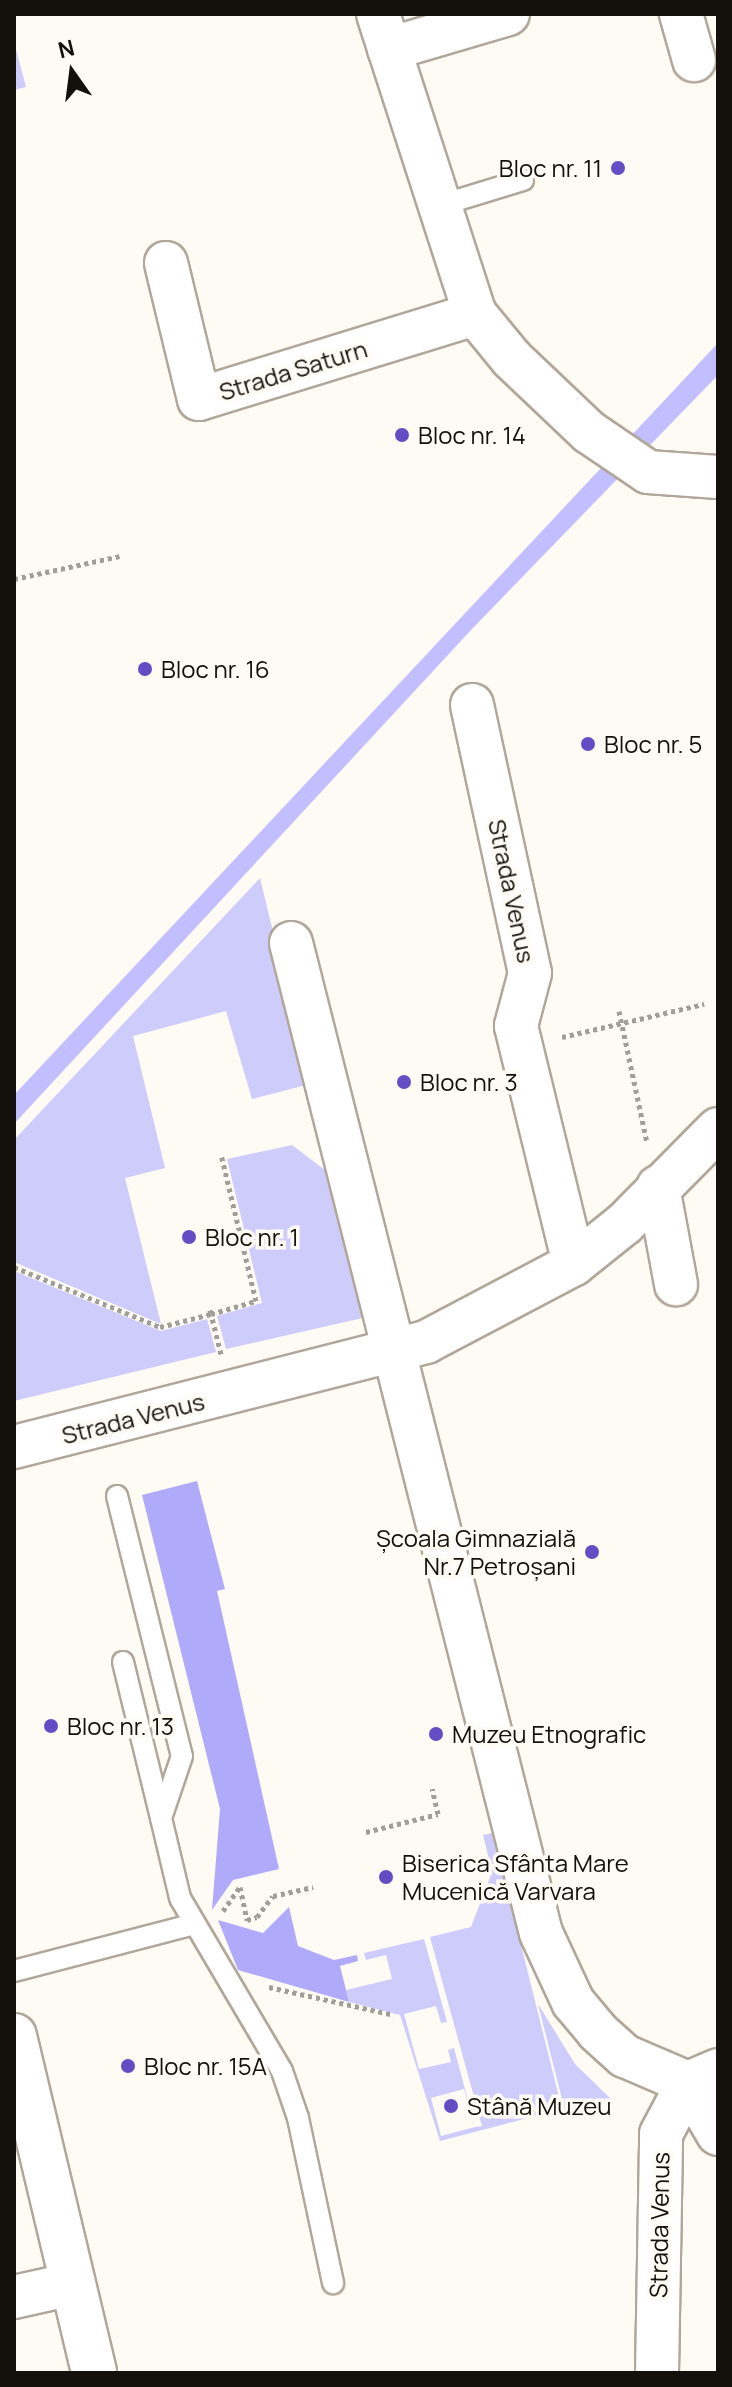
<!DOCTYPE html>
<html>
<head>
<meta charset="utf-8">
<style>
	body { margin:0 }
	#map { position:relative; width:732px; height:2387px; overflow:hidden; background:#fefaf4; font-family:Manrope,sans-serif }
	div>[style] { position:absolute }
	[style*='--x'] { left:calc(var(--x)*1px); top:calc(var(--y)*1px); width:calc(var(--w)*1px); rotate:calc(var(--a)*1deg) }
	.green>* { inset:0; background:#ceccfa }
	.forest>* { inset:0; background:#b0aafa }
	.water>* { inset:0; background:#c2beff }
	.path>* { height:5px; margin-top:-2.5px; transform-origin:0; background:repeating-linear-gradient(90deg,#a19d98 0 4px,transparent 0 8px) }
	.roads { filter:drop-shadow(2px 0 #b0a79a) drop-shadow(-2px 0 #b0a79a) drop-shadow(0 2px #b0a79a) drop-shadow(0 -2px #b0a79a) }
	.lane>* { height:20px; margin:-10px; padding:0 10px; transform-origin:10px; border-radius:10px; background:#fff }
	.street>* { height:42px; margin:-21px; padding:0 21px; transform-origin:21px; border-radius:21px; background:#fff }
	.secondary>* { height:44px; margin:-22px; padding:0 22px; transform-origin:22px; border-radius:22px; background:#fff }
	.dots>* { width:22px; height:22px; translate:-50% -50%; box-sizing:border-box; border:4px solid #fefaf4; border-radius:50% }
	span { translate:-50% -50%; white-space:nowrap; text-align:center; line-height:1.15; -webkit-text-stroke:7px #fefaf4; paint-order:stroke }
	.poi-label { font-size:24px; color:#14110c }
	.right { translate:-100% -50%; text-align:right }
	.left { translate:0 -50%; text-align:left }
	.street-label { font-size:24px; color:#14110c }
	.frame { position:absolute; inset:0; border:16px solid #14110c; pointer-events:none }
	.north { position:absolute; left:32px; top:32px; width:80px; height:80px; -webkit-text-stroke:6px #fefaf4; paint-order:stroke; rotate:346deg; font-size:22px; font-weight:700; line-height:32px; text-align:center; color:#14110c }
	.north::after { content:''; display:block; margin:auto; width:28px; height:36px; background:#14110c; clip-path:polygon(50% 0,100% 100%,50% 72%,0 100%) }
</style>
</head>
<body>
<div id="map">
	<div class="green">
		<div style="clip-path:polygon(14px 42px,26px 87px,14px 90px)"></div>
		<div style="clip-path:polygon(260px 878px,310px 1084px,252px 1099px,226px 1011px,133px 1036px,165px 1168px,125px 1178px,161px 1324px,14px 1262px,14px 1140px)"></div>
		<div style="clip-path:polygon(292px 1145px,330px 1174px,367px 1317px,226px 1349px,217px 1316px,262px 1303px,227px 1159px)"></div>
		<div style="clip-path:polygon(14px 1271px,161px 1331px,207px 1319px,216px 1352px,14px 1401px)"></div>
		<div style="clip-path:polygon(evenodd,493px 1833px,562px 2109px,440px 2141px,400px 2015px,349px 2002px,346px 1990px,392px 1979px,386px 1955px,366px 1960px,364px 1953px,424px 1939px,447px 2022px,441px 2023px,436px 2006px,404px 2014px,419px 2069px,451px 2062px,448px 2050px,454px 2048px,475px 2127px,482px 2126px,430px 1937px,471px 1927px,492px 1872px,483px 1835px,493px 1833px,464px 2089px,475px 2127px,441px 2136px,431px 2098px,464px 2089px)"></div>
		<div style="clip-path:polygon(538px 2004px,575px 2064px,611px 2099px,565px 2111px)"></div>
	</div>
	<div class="forest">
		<div style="clip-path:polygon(197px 1481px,225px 1589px,217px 1591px,279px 1869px,233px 1880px,212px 1910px,220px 1809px,142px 1495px)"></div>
		<div style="clip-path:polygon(289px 1907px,298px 1946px,334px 1960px,357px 1955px,358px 1961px,340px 1966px,349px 2002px,238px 1970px,218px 1920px,263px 1933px)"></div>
	</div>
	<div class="water">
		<div style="clip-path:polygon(718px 343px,718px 375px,471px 630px,14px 1124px,14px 1095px)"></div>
	</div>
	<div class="path">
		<div style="--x:14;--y:579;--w:108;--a:-12.2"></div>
		<div style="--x:619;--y:1011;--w:135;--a:78"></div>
		<div style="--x:562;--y:1037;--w:146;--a:-13.1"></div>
		<div style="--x:14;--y:1267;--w:158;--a:22.3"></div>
		<div style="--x:160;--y:1327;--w:53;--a:-14.3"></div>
		<div style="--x:211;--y:1314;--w:7;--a:-106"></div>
		<div style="--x:221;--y:1354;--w:41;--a:-104"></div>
		<div style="--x:211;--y:1314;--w:47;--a:-16.1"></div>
		<div style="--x:256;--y:1301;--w:151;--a:-103.4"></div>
		<div style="--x:366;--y:1832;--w:74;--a:-14"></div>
		<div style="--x:438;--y:1814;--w:26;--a:-103"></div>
		<div style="--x:240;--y:1887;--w:34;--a:78"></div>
		<div style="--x:247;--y:1920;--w:10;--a:-17"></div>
		<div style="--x:257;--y:1917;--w:26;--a:-53"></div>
		<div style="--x:273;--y:1896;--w:41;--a:-12.7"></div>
		<div style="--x:223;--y:1911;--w:29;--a:-55"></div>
		<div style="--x:269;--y:1987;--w:128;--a:12.6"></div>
	</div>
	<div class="roads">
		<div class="lane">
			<div style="--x:438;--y:206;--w:89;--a:-17"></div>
			<div style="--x:117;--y:1496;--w:268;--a:76"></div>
			<div style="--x:182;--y:1756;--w:65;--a:108.7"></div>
			<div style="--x:161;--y:1818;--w:82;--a:76.6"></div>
			<div style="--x:180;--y:1898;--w:201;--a:59.5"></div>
			<div style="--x:282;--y:2071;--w:50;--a:71.2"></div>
			<div style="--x:298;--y:2118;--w:169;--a:78"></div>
			<div style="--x:123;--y:1662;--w:161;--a:76.3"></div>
			<div style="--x:14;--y:1971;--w:186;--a:-14.6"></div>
		</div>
		<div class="street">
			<div style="--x:378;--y:14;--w:315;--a:72.1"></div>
			<div style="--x:475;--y:314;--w:58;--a:50.6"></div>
			<div style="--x:512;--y:359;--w:106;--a:43.5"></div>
			<div style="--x:589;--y:432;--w:71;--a:34.1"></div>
			<div style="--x:648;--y:472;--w:70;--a:4.1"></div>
			<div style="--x:681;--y:14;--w:48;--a:74.2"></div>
			<div style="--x:389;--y:49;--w:124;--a:-16.4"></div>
			<div style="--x:166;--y:263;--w:140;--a:76.4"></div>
			<div style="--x:199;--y:399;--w:289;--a:-17.1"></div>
			<div style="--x:472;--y:705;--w:274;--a:77.8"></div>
			<div style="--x:530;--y:973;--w:55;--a:104.8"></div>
			<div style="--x:516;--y:1026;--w:245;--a:76.3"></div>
			<div style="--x:291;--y:943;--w:1021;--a:75.83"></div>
			<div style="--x:541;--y:1933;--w:76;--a:65.1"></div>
			<div style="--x:573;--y:2002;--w:39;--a:50"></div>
			<div style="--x:598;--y:2032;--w:36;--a:42"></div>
			<div style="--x:625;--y:2056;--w:69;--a:23.2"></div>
			<div style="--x:688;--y:2083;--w:59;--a:59.5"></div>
			<div style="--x:658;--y:1187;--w:99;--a:79.5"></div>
			<div style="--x:14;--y:1447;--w:425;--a:-14.3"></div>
			<div style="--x:426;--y:1342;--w:167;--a:-27.8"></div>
			<div style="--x:574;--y:1264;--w:65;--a:-38.8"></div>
			<div style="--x:625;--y:1223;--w:132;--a:-45.3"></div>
			<div style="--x:14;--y:2297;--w:59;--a:-12.6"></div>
			<div style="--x:657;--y:2373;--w:239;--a:-89"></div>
			<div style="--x:661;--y:2134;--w:58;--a:-62.1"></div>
			<div style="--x:688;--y:2083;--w:33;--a:-23"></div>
		</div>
		<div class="secondary">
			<div style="--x:14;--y:2036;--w:346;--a:76.6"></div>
		</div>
	</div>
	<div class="dots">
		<div style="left:618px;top:168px;background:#644cc5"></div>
		<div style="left:402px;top:435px;background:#644cc5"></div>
		<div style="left:145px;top:669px;background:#644cc5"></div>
		<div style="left:588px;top:744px;background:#644cc5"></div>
		<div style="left:404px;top:1082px;background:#644cc5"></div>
		<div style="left:189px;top:1237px;background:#644cc5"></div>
		<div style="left:592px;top:1552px;background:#644cc5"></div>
		<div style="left:51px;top:1726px;background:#644cc5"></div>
		<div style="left:436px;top:1734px;background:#644cc5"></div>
		<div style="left:386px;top:1877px;background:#644cc5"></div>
		<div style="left:128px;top:2066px;background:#644cc5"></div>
		<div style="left:451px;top:2106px;background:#644cc5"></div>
	</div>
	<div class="poi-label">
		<span class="right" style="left:602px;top:168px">Bloc nr. 11</span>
		<span class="left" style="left:418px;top:435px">Bloc nr. 14</span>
		<span class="left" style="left:161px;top:669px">Bloc nr. 16</span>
		<span class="left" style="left:604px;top:744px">Bloc nr. 5</span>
		<span class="left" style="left:420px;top:1082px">Bloc nr. 3</span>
		<span class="left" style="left:205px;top:1237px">Bloc nr. 1</span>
		<span class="right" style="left:576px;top:1552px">Școala Gimnazială<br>Nr.7 Petroșani</span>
		<span class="left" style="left:67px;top:1726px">Bloc nr. 13</span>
		<span class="left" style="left:452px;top:1734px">Muzeu Etnografic</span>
		<span class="left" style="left:402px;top:1877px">Biserica Sfânta Mare<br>Mucenică Varvara</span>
		<span class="left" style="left:144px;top:2066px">Bloc nr. 15A</span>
		<span class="left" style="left:467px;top:2106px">Stână Muzeu</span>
	</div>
	<div class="street-label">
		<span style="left:293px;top:370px;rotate:-17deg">Strada Saturn</span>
		<span style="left:512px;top:891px;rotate:78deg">Strada Venus</span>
		<span style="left:133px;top:1418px;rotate:-14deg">Strada Venus</span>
		<span style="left:659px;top:2225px;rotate:-89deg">Strada Venus</span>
	</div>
	<div class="frame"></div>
	<div class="north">N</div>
</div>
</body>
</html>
